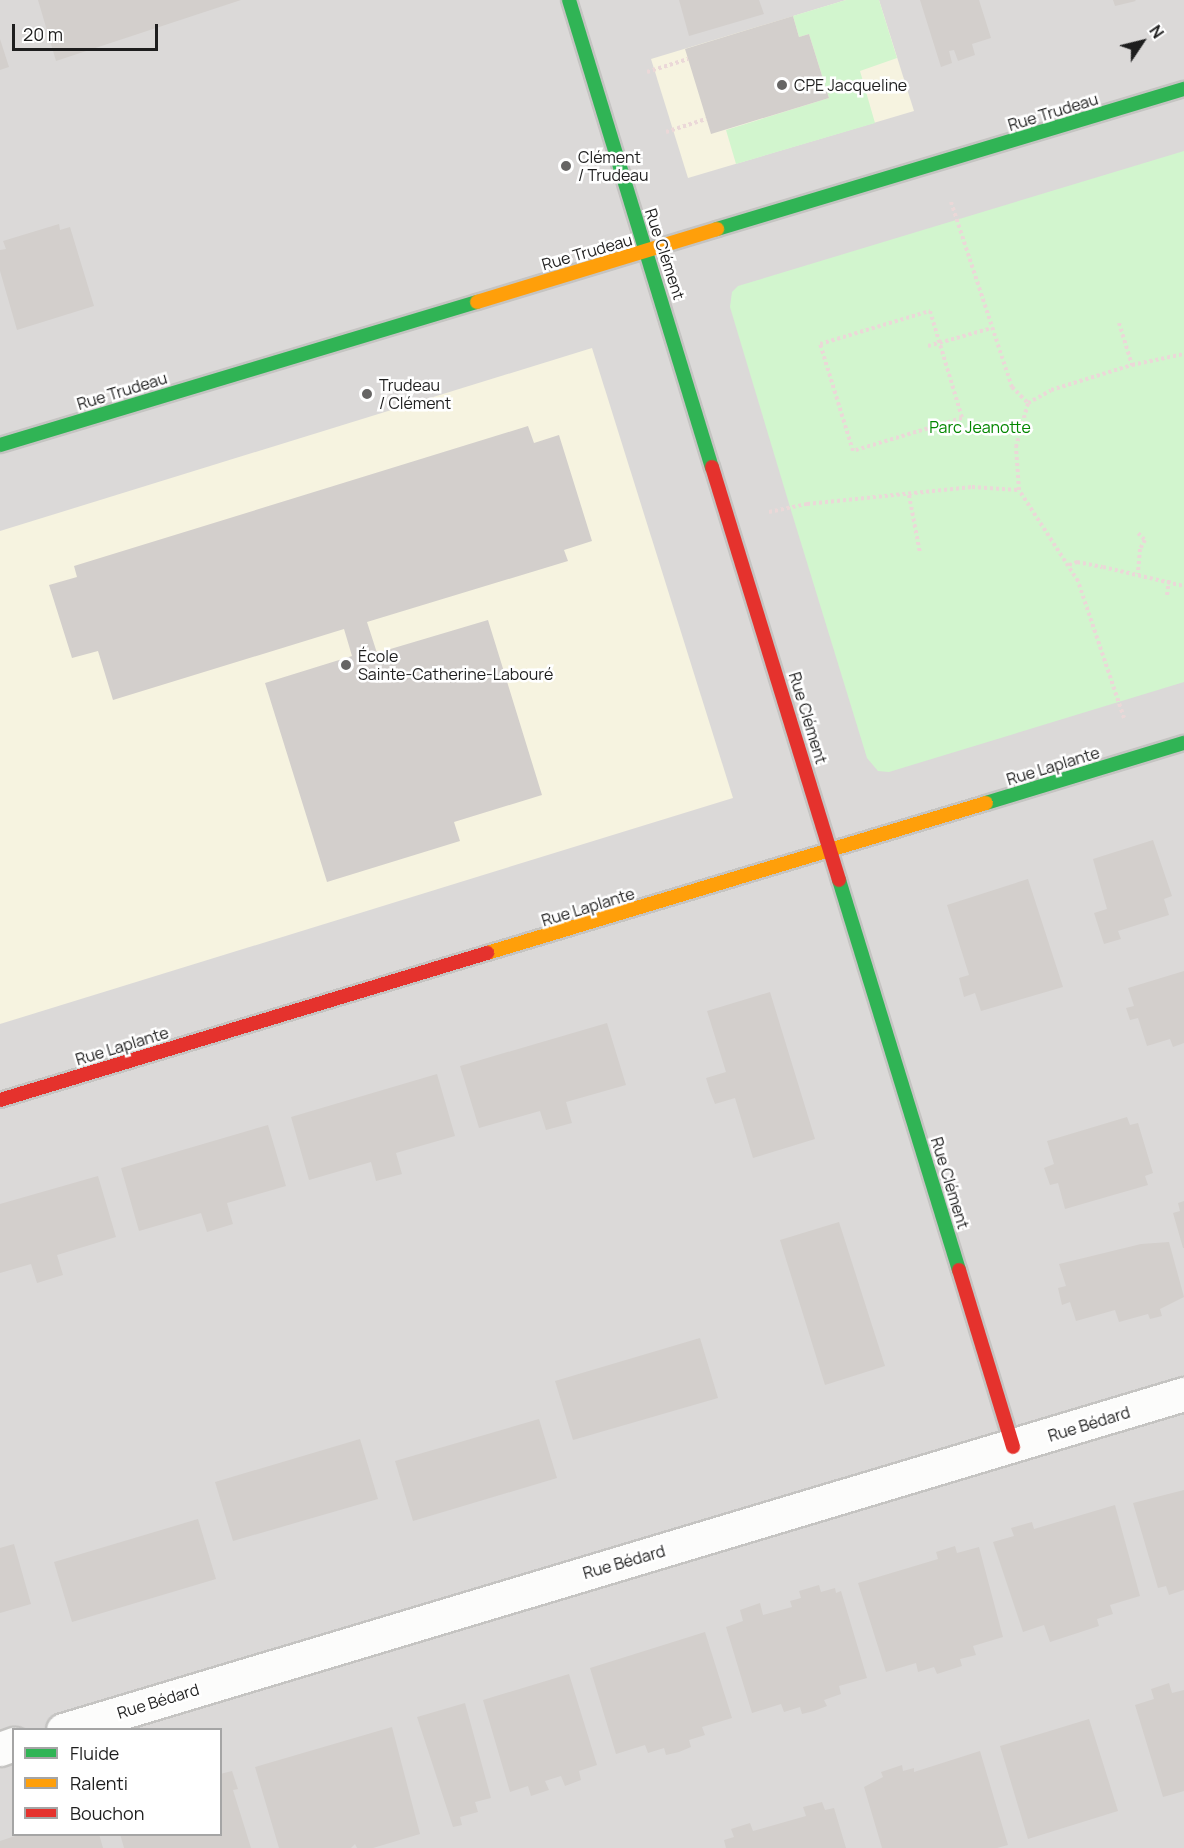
<!DOCTYPE html>
<html>
<head>
<meta charset="utf-8">
<style>
	body { margin:0 }
	#map { position:relative; width:1184px; height:1848px; overflow:hidden; background:#ece9e6; font-family:Manrope,sans-serif }
	div>[style] { position:absolute }
	[style*='--x'] { left:calc(var(--x)*1px); top:calc(var(--y)*1px); width:calc(var(--w)*1px); rotate:calc(var(--a)*1deg) }
	.residential>* { inset:0; background:#dbd9d8 }
	.education>* { inset:0; background:#f6f3e0 }
	.park>* { inset:0; background:#d2f5ce }
	.building>* { inset:0; background:#d3cfcc }
	.path>* { height:4px; margin-top:-2px; transform-origin:0; background:repeating-linear-gradient(90deg,#ebd8d8 0 3px,transparent 0 6px) }
	.roads { filter:drop-shadow(2px 0 #c5c4c2) drop-shadow(-2px 0 #c5c4c2) drop-shadow(0 2px #c5c4c2) drop-shadow(0 -2px #c5c4c2) }
	.street>* { height:33px; margin:-16.5px; padding:0 16.5px; transform-origin:16.5px; border-radius:16.5px; background:#fcfcfb }
	.fast>* { height:14px; margin:-7px; padding:0 7px; transform-origin:7px; border-radius:7px; background:#30b455 }
	.slow>* { height:14px; margin:-7px; padding:0 7px; transform-origin:7px; border-radius:7px; background:#ff9f0a }
	.jam>* { height:14px; margin:-7px; padding:0 7px; transform-origin:7px; border-radius:7px; background:#e5322d }
	.dots>* { width:16px; height:16px; translate:-50% -50%; box-sizing:border-box; border:3px solid #fff; border-radius:50% }
	span { translate:-50% -50%; white-space:nowrap; text-align:center; line-height:1.15; -webkit-text-stroke:5px #fff; paint-order:stroke }
	.poi-label { font-size:16px; color:#1e1e1e }
	.left { translate:0 -50%; text-align:left }
	.street-label { font-size:16px; color:#1e1e1e }
	.park-label { font-size:16px; color:#038700 }
	.legend { position:absolute; left:12px; top:1728px; width:210px; height:108px; box-sizing:border-box; background:#fff; border:2px solid #a5a5a5; margin:0; padding:8px 10px; list-style:none; font-size:18px; color:#1e1e1e }
	.legend li { display:flex; align-items:center; gap:12px; height:30px }
	.legend b { width:30px; border:2px solid #a5a5a5 }
	.north { position:absolute; left:1112px; top:12px; width:60px; height:60px; -webkit-text-stroke:4px #fff; paint-order:stroke; rotate:55deg; font-size:16px; font-weight:700; line-height:24px; text-align:center; color:#1e1e1e }
	.north::after { content:''; display:block; margin:auto; width:21px; height:27px; background:#1e1e1e; clip-path:polygon(50% 0,100% 100%,50% 72%,0 100%) }
	.scale { position:absolute; left:12px; top:24px; width:146px; height:27px; box-sizing:border-box; border:3px solid #1e1e1e; border-top:0; padding-left:8px; font-size:18px; line-height:21px; white-space:nowrap; color:#1e1e1e; -webkit-text-stroke:4px #fff; paint-order:stroke }
</style>
</head>
<body>
<div id="map">
	<div class="residential">
		<div style="clip-path:polygon(evenodd,0 0,1184px 0,1184px 1848px,0 1848px,0 0,14px 1730px,220px 1730px,220px 1834px,14px 1834px,14px 1730px)"></div>
	</div>
	<div class="education">
		<div style="clip-path:polygon(846px 0,879px 0,914px 111px,688px 178px,651px 59px)"></div>
		<div style="clip-path:polygon(592px 348px,733px 798px,0 1024px,0 531px)"></div>
	</div>
	<div class="park">
		<div style="clip-path:polygon(846px 0,879px 0,897px 58px,860px 71px,875px 123px,736px 164px,726px 130px,829px 98px,809px 34px,799px 37px,793px 16px)"></div>
		<div style="clip-path:polygon(1184px 151px,1184px 682px,889px 772px,878px 771px,867px 758px,790px 507px,730px 307px,732px 292px,738px 286px)"></div>
	</div>
	<div class="building">
		<div style="clip-path:polygon(38px 0,241px 0,56px 61px)"></div>
		<div style="clip-path:polygon(679px 0,759px 0,764px 14px,689px 36px)"></div>
		<div style="clip-path:polygon(920px 0,979px 0,991px 38px,972px 44px,975px 55px,958px 61px,954px 50px,949px 51px,952px 63px,941px 67px)"></div>
		<div style="clip-path:polygon(1113px 0,1135px 0,1136px 1px,1115px 6px)"></div>
		<div style="clip-path:polygon(793px 16px,799px 37px,809px 34px,829px 98px,711px 134px,685px 49px)"></div>
		<div style="clip-path:polygon(0 39px,9px 67px,0 70px)"></div>
		<div style="clip-path:polygon(59px 224px,60px 230px,70px 227px,94px 306px,17px 330px,0 271px,0 250px,6px 249px,3px 241px)"></div>
		<div style="clip-path:polygon(528px 426px,534px 443px,559px 435px,592px 541px,564px 550px,568px 561px,367px 622px,377px 653px,488px 620px,542px 795px,454px 822px,460px 841px,327px 882px,265px 683px,352px 656px,344px 629px,113px 700px,98px 651px,72px 658px,49px 585px,77px 577px,74px 566px)"></div>
		<div style="clip-path:polygon(1153px 840px,1172px 896px,1164px 899px,1169px 915px,1118px 931px,1121px 939px,1104px 944px,1094px 913px,1107px 909px,1093px 859px)"></div>
		<div style="clip-path:polygon(1028px 879px,1063px 987px,981px 1011px,975px 993px,964px 997px,959px 978px,969px 975px,947px 905px)"></div>
		<div style="clip-path:polygon(1184px 971px,1184px 1043px,1173px 1047px,1170px 1039px,1147px 1046px,1138px 1018px,1130px 1020px,1126px 1008px,1134px 1006px,1128px 988px)"></div>
		<div style="clip-path:polygon(770px 992px,815px 1139px,753px 1158px,735px 1098px,715px 1104px,710px 1091px,706px 1078px,726px 1072px,707px 1011px)"></div>
		<div style="clip-path:polygon(607px 1023px,626px 1085px,566px 1102px,572px 1123px,546px 1130px,540px 1111px,479px 1128px,460px 1066px)"></div>
		<div style="clip-path:polygon(437px 1074px,455px 1136px,396px 1153px,402px 1174px,376px 1181px,371px 1162px,309px 1180px,291px 1117px)"></div>
		<div style="clip-path:polygon(1127px 1117px,1130px 1125px,1138px 1123px,1153px 1173px,1145px 1176px,1148px 1185px,1065px 1209px,1058px 1183px,1050px 1185px,1044px 1168px,1054px 1164px,1047px 1141px)"></div>
		<div style="clip-path:polygon(268px 1125px,286px 1186px,227px 1203px,233px 1224px,207px 1232px,201px 1213px,139px 1231px,121px 1168px)"></div>
		<div style="clip-path:polygon(98px 1176px,116px 1237px,57px 1255px,63px 1275px,37px 1283px,31px 1264px,0 1273px,0 1204px)"></div>
		<div style="clip-path:polygon(1184px 1201px,1184px 1248px,1183px 1248px,1173px 1213px,1180px 1211px,1178px 1203px)"></div>
		<div style="clip-path:polygon(839px 1222px,885px 1366px,825px 1385px,780px 1240px)"></div>
		<div style="clip-path:polygon(1169px 1242px,1184px 1297px,1160px 1309px,1162px 1316px,1150px 1319px,1148px 1314px,1119px 1322px,1115px 1310px,1076px 1321px,1070px 1302px,1062px 1305px,1058px 1288px,1066px 1286px,1059px 1264px,1141px 1244px)"></div>
		<div style="clip-path:polygon(700px 1338px,718px 1398px,573px 1440px,555px 1381px)"></div>
		<div style="clip-path:polygon(539px 1419px,557px 1478px,413px 1521px,395px 1461px)"></div>
		<div style="clip-path:polygon(360px 1439px,378px 1499px,233px 1541px,215px 1482px)"></div>
		<div style="clip-path:polygon(1184px 1490px,1184px 1590px,1169px 1595px,1166px 1586px,1158px 1588px,1133px 1503px)"></div>
		<div style="clip-path:polygon(1115px 1505px,1140px 1596px,1110px 1605px,1113px 1614px,1097px 1619px,1099px 1626px,1050px 1642px,1044px 1625px,1023px 1632px,993px 1542px,1014px 1536px,1011px 1528px,1032px 1522px,1034px 1529px)"></div>
		<div style="clip-path:polygon(198px 1519px,216px 1579px,72px 1622px,54px 1562px)"></div>
		<div style="clip-path:polygon(14px 1544px,31px 1604px,0 1613px,0 1548px)"></div>
		<div style="clip-path:polygon(955px 1546px,957px 1553px,979px 1547px,1003px 1637px,973px 1646px,976px 1655px,960px 1659px,962px 1666px,937px 1674px,934px 1667px,918px 1672px,916px 1663px,886px 1672px,858px 1583px,938px 1559px,936px 1552px)"></div>
		<div style="clip-path:polygon(819px 1585px,821px 1592px,835px 1588px,836px 1593px,841px 1591px,867px 1678px,839px 1686px,841px 1694px,824px 1700px,827px 1706px,814px 1711px,802px 1714px,800px 1707px,784px 1712px,781px 1704px,752px 1713px,726px 1627px,743px 1621px,740px 1610px,760px 1603px,763px 1615px,792px 1607px,790px 1601px,801px 1598px,799px 1591px)"></div>
		<div style="clip-path:polygon(705px 1632px,732px 1718px,702px 1727px,705px 1735px,689px 1740px,691px 1747px,679px 1752px,666px 1755px,664px 1748px,648px 1753px,645px 1745px,616px 1754px,590px 1668px)"></div>
		<div style="clip-path:polygon(569px 1674px,597px 1765px,579px 1771px,581px 1780px,565px 1786px,561px 1776px,545px 1781px,549px 1790px,531px 1796px,528px 1786px,510px 1792px,483px 1700px)"></div>
		<div style="clip-path:polygon(1169px 1683px,1172px 1693px,1184px 1690px,1184px 1791px,1163px 1797px,1135px 1705px,1154px 1699px,1151px 1689px)"></div>
		<div style="clip-path:polygon(465px 1703px,491px 1798px,475px 1802px,478px 1812px,460px 1817px,462px 1825px,453px 1827px,417px 1717px)"></div>
		<div style="clip-path:polygon(1089px 1719px,1118px 1811px,1028px 1839px,1000px 1746px)"></div>
		<div style="clip-path:polygon(392px 1727px,420px 1834px,373px 1848px,357px 1848px,355px 1844px,351px 1848px,279px 1848px,255px 1767px)"></div>
		<div style="clip-path:polygon(980px 1751px,1008px 1845px,997px 1848px,882px 1848px,864px 1787px,883px 1777px,881px 1772px,902px 1765px,903px 1771px,914px 1768px,914px 1772px)"></div>
		<div style="clip-path:polygon(232px 1771px,238px 1789px,233px 1790px,251px 1848px,124px 1848px,120px 1834px,220px 1834px,220px 1774px)"></div>
		<div style="clip-path:polygon(822px 1802px,825px 1810px,834px 1808px,846px 1848px,726px 1848px,724px 1840px,734px 1837px,731px 1829px,750px 1823px,753px 1831px,806px 1816px,803px 1807px)"></div>
		<div style="clip-path:polygon(21px 1834px,99px 1834px,103px 1848px,0 1848px,0 1841px)"></div>
	</div>
	<div class="path">
		<div style="--x:647;--y:72;--w:43;--a:-17.6"></div>
		<div style="--x:666;--y:132;--w:42;--a:-18"></div>
		<div style="--x:951;--y:202;--w:195;--a:71.8"></div>
		<div style="--x:1012;--y:387;--w:23;--a:45"></div>
		<div style="--x:930;--y:311;--w:112;--a:73.3"></div>
		<div style="--x:962;--y:418;--w:114;--a:163.2"></div>
		<div style="--x:853;--y:451;--w:112;--a:-107.1"></div>
		<div style="--x:820;--y:344;--w:115;--a:-16.7"></div>
		<div style="--x:1119;--y:323;--w:44;--a:72.8"></div>
		<div style="--x:928;--y:346;--w:66;--a:-15.7"></div>
		<div style="--x:909;--y:495;--w:59;--a:79.3"></div>
		<div style="--x:769;--y:512;--w:39;--a:-12"></div>
		<div style="--x:807;--y:504;--w:166;--a:-5.9"></div>
		<div style="--x:972;--y:487;--w:47;--a:3.7"></div>
		<div style="--x:1138;--y:533;--w:10;--a:45"></div>
		<div style="--x:1145;--y:540;--w:10;--a:119"></div>
		<div style="--x:1140;--y:549;--w:25;--a:95"></div>
		<div style="--x:1069;--y:565;--w:9;--a:-21"></div>
		<div style="--x:1077;--y:562;--w:26;--a:11"></div>
		<div style="--x:1103;--y:567;--w:83;--a:13.2"></div>
		<div style="--x:1167;--y:595;--w:15;--a:-82"></div>
		<div style="--x:1124;--y:718;--w:145;--a:-108.6"></div>
		<div style="--x:1078;--y:581;--w:108;--a:-123"></div>
		<div style="--x:1019;--y:490;--w:43;--a:-94"></div>
		<div style="--x:1016;--y:447;--w:46;--a:-74.7"></div>
		<div style="--x:1028;--y:403;--w:26;--a:-29"></div>
		<div style="--x:1051;--y:390;--w:85;--a:-17.2"></div>
		<div style="--x:1132;--y:365;--w:53;--a:-11.9"></div>
	</div>
	<div class="roads">
		<div class="street">
			<div style="--x:63;--y:1730;--w:1170;--a:-16.69"></div>
			<div style="--x:0;--y:1749;--w:15;--a:-20"></div>
		</div>
		<div class="fast">
			<div style="--x:569;--y:0;--w:488;--a:73"></div>
			<div style="--x:717;--y:229;--w:488;--a:-16.7"></div>
			<div style="--x:0;--y:445;--w:498;--a:-16.7"></div>
			<div style="--x:986;--y:803;--w:207;--a:-16.9"></div>
			<div style="--x:839;--y:880;--w:408;--a:72.9"></div>
		</div>
		<div class="slow">
			<div style="--x:477;--y:302;--w:251;--a:-16.9"></div>
			<div style="--x:487;--y:953;--w:521;--a:-16.73"></div>
		</div>
		<div class="jam">
			<div style="--x:712;--y:467;--w:432;--a:72.9"></div>
			<div style="--x:0;--y:1100;--w:509;--a:-16.8"></div>
			<div style="--x:959;--y:1270;--w:185;--a:73"></div>
		</div>
	</div>
	<div class="dots">
		<div style="left:782px;top:85px;background:#666564"></div>
		<div style="left:566px;top:166px;background:#666564"></div>
		<div style="left:367px;top:394px;background:#666564"></div>
		<div style="left:346px;top:665px;background:#666564"></div>
	</div>
	<div class="poi-label">
		<span class="left" style="left:794px;top:85px">CPE Jacqueline</span>
		<span class="left" style="left:578px;top:166px">Clément<br>/ Trudeau</span>
		<span class="left" style="left:379px;top:394px">Trudeau<br>/ Clément</span>
		<span class="left" style="left:358px;top:665px">École<br>Sainte-Catherine-Labouré</span>
	</div>
	<div class="street-label">
		<span style="left:1053px;top:112px;rotate:-17deg">Rue Trudeau</span>
		<span style="left:587px;top:252px;rotate:-16deg">Rue Trudeau</span>
		<span style="left:665px;top:254px;rotate:72deg">Rue Clément</span>
		<span style="left:122px;top:391px;rotate:-17deg">Rue Trudeau</span>
		<span style="left:808px;top:718px;rotate:73deg">Rue Clément</span>
		<span style="left:1053px;top:766px;rotate:-17deg">Rue Laplante</span>
		<span style="left:588px;top:907px;rotate:-17deg">Rue Laplante</span>
		<span style="left:122px;top:1046px;rotate:-17deg">Rue Laplante</span>
		<span style="left:950px;top:1183px;rotate:73deg">Rue Clément</span>
		<span style="left:1089px;top:1424px;rotate:-17deg">Rue Bédard</span>
		<span style="left:624px;top:1562px;rotate:-16deg">Rue Bédard</span>
		<span style="left:158px;top:1701px;rotate:-17deg">Rue Bédard</span>
	</div>
	<div class="park-label">
		<span style="left:980px;top:427px">Parc Jeanotte</span>
	</div>
	<ul class="legend">
	<li><b style="height:8px;background:#30b455"></b>Fluide</li>
	<li><b style="height:8px;background:#ff9f0a"></b>Ralenti</li>
	<li><b style="height:8px;background:#e5322d"></b>Bouchon</li>
	</ul>
	<div class="north">N</div>
	<div class="scale">20 m</div>
</div>
</body>
</html>
